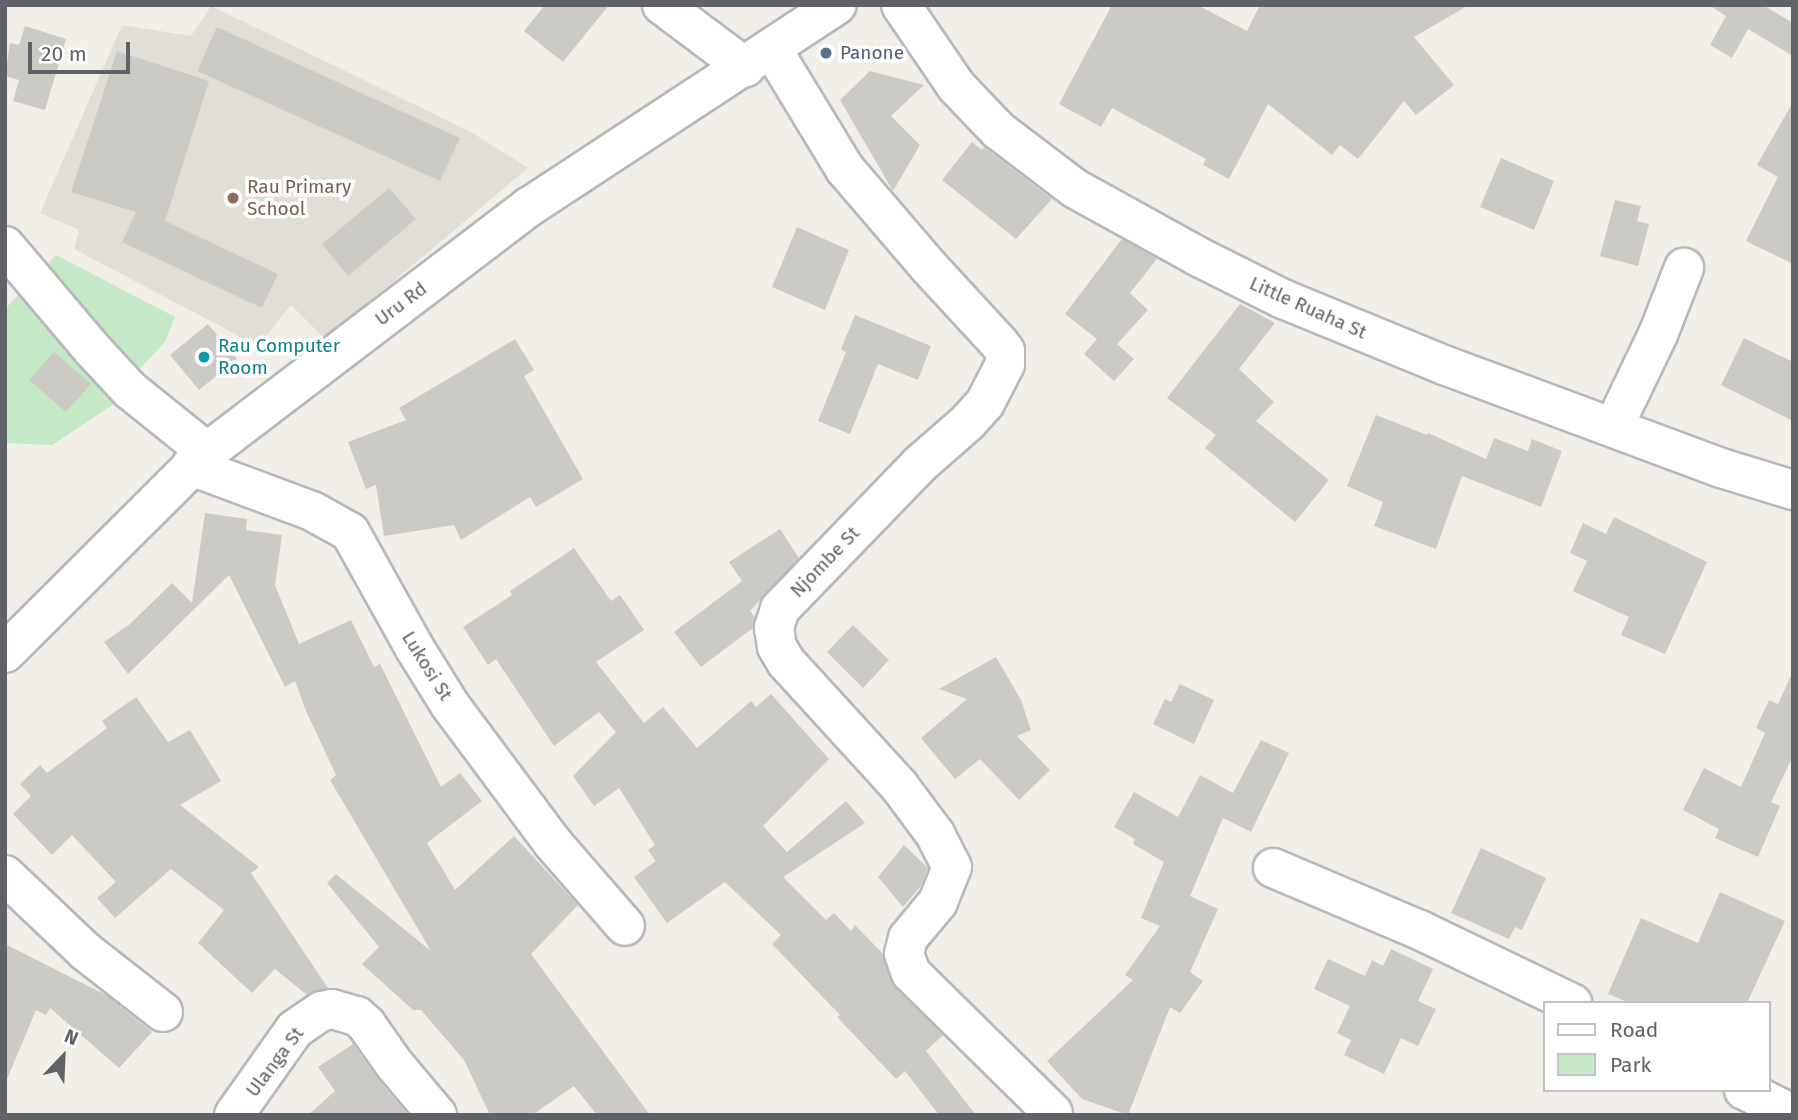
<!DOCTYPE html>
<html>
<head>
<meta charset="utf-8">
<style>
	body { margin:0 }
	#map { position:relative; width:1798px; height:1120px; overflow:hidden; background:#f1efe8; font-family:"Fira Sans",sans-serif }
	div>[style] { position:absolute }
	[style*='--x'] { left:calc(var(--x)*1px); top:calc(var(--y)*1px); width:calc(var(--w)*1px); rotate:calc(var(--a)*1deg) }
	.education>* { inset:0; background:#e1ded6 }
	.green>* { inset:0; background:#c5e8c5 }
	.building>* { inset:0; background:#cccac5 }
	.roads { filter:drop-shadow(2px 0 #b5b8bc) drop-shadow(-2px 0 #b5b8bc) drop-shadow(0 2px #b5b8bc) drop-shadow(0 -2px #b5b8bc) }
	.minor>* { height:38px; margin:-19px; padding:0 19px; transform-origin:19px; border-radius:19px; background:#fff }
	.dots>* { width:19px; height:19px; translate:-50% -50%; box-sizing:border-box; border:4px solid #fff; border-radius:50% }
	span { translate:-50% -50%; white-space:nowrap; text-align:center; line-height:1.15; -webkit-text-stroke:7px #fff; paint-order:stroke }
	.service-label { font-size:19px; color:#4e5e75 }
	.left { translate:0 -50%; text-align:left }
	.education-label { font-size:19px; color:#785e54 }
	.street-label { font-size:19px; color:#5f6368 }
	.culture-label { font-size:19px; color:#0d838f }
	.frame { position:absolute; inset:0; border:7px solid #5f6368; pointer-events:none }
	.legend { position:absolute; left:1543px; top:1001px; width:228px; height:91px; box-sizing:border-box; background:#fff; border:2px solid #bfc1c3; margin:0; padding:9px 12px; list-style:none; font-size:21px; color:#5f6368 }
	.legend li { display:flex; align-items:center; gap:14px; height:35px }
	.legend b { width:35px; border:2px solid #bfc1c3 }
	.north { position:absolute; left:28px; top:1022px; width:70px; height:70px; -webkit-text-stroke:5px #fff; paint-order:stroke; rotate:23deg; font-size:19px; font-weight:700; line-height:28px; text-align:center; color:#5f6368 }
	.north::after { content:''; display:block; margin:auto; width:24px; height:32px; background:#5f6368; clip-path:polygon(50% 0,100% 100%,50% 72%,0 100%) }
	.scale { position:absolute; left:28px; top:42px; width:102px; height:32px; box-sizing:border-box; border:4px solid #5f6368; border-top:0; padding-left:9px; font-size:21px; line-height:24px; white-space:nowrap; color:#5f6368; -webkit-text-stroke:5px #fff; paint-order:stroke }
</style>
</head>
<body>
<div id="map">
	<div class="education">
		<div style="clip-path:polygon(211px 6px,471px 132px,528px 168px,325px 339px,291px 305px,258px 346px,74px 249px,79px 230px,40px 213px,122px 25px,191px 36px)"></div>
	</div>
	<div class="green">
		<div style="clip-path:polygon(56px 255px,175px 317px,165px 342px,124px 385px,117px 402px,52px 445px,5px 443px,5px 309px)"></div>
	</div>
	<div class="building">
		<div style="clip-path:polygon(545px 5px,609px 5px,563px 62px,524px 31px)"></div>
		<div style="clip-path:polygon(1112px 5px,1197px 5px,1247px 31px,1260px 5px,1469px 5px,1414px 37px,1454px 85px,1416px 115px,1404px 101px,1358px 159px,1340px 145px,1332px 155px,1268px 104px,1229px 179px,1203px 165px,1206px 159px,1112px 108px,1101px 127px,1059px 104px)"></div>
		<div style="clip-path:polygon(1709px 5px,1763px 5px,1793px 23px,1793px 56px,1748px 29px,1732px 58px,1710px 45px,1726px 16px)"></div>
		<div style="clip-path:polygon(25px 26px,66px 39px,45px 110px,13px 101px,19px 80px,5px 76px,10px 43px,19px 45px)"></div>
		<div style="clip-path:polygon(217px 27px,460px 138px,440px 181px,197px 71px)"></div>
		<div style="clip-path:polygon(117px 51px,209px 81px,165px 221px,278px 274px,262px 308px,122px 242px,136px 212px,71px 192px)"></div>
		<div style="clip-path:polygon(870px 71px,924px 85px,891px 116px,920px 145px,893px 191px,840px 100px)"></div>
		<div style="clip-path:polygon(1793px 102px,1793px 264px,1746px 241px,1778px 177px,1757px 165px)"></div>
		<div style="clip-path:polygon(972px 142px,982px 150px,984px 147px,1052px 199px,1016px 239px,942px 180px)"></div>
		<div style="clip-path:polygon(1501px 158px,1554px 181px,1534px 230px,1480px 207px)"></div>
		<div style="clip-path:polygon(389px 188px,416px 219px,348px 276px,322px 244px)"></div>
		<div style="clip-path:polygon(1615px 200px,1641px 206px,1637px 221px,1649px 224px,1638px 266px,1600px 256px)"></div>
		<div style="clip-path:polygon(797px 227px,849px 250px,825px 310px,772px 287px)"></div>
		<div style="clip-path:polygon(1122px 239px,1157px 259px,1130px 293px,1148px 310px,1117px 344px,1134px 359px,1114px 381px,1084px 354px,1097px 339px,1065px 314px)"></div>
		<div style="clip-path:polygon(1240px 304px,1275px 323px,1239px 369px,1274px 402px,1256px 421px,1329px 480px,1295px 522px,1205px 448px,1216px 435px,1167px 398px)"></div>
		<div style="clip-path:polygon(855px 315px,931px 346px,918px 380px,878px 364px,850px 434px,818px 421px,846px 352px,841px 349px)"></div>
		<div style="clip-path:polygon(208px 324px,237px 359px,199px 390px,170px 355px)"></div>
		<div style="clip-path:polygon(1744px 338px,1793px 362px,1793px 421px,1721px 385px)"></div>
		<div style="clip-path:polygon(515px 339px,534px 370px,524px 376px,583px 479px,536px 507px,530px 497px,461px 540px,454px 525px,384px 536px,376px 485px,366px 489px,348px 442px,406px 420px,399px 408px)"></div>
		<div style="clip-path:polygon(54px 352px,91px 384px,66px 412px,29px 380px)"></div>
		<div style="clip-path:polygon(1376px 415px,1427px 435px,1428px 433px,1486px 459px,1494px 438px,1528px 451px,1532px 439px,1562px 451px,1541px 507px,1462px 476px,1436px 549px,1374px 526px,1383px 502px,1347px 486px)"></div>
		<div style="clip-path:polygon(205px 513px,247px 519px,246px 530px,282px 535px,275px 585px,299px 644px,351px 620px,374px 667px,380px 664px,441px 787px,460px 773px,482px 801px,427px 843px,455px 890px,514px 836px,578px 905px,531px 954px,650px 1115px,597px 1115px,574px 1086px,532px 1115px,490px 1115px,464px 1060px,421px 1010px,413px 1010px,362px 964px,379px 947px,327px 883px,336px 874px,431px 951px,330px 780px,336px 775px,306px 711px,295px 681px,285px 687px,229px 575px,128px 674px,104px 642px,130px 624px,172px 583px,192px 603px)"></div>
		<div style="clip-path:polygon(1614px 517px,1707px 562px,1665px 654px,1621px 635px,1629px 617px,1573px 591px,1587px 561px,1570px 553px,1583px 523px,1606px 534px)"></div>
		<div style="clip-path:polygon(780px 529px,799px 558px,750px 611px,755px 617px,753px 628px,701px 667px,674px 632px,742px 581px,729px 562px)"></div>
		<div style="clip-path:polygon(574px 548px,611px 601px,620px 595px,644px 630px,596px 662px,644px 723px,663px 707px,697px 748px,751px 701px,756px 707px,771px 694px,829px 759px,763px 826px,787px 852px,846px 801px,865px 823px,783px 877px,826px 920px,834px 913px,851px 931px,855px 925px,883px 954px,895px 988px,943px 1035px,926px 1051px,976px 1115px,939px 1115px,905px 1071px,896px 1079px,837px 1017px,840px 1015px,772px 944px,781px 935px,725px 882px,667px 923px,634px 877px,656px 861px,648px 850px,655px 845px,619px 788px,594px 806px,573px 776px,616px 732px,599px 712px,554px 746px,496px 659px,488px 665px,463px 627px,512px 595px,510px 591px)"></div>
		<div style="clip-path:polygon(853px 625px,889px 660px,863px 688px,827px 652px)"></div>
		<div style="clip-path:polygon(996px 657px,1021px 700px,1031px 730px,1017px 736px,1050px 770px,1019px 800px,980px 759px,955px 779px,921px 738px,967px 699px,939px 689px)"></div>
		<div style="clip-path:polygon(1793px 671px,1793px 756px,1771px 802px,1780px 806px,1758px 857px,1715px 838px,1719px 829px,1683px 810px,1704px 768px,1741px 787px,1765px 733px,1756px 728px,1769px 700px,1778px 704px)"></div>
		<div style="clip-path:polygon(1180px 684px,1214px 700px,1194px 744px,1153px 724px,1165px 699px,1171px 702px)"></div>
		<div style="clip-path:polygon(136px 697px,168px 742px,190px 730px,221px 781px,180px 805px,259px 867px,251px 873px,328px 988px,307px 995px,275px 969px,252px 993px,198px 943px,224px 910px,171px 869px,115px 918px,97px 898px,116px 882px,72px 835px,52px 855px,13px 814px,31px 796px,20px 784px,40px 765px,47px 773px,107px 728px,102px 721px)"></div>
		<div style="clip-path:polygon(1261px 740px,1289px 753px,1251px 832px,1223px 818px,1190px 896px,1218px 909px,1190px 972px,1203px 981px,1180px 1013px,1170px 1007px,1128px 1115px,1082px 1099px,1047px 1061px,1133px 980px,1125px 975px,1160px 926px,1141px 918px,1164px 862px,1133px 844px,1135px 839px,1114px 827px,1134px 792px,1178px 817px,1200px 775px,1233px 793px)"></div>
		<div style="clip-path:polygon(904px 845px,928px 868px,920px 887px,903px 907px,878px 877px)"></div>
		<div style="clip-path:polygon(1481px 848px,1546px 878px,1522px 930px,1515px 927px,1509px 939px,1451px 913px)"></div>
		<div style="clip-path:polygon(1720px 892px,1785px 921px,1747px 1003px,1630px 1003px,1608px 994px,1641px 918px,1698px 943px)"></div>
		<div style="clip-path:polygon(5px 944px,106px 995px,152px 1032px,119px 1068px,50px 1008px,46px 1015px,36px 1010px,5px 1084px)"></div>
		<div style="clip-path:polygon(1391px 949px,1433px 969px,1418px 1001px,1436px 1009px,1418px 1046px,1401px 1038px,1384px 1074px,1344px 1055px,1351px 1040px,1337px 1033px,1350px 1006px,1314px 989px,1328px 959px,1365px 976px,1372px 960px,1383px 966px)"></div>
		<div style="clip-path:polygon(353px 1044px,377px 1078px,408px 1115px,308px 1115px,335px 1091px,318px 1067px)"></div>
	</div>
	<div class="roads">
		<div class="minor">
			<div style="--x:662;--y:5;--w:104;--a:36.8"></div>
			<div style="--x:901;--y:5;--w:98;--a:55.8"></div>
			<div style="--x:956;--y:86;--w:61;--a:46.3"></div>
			<div style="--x:998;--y:130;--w:96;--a:37.3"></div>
			<div style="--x:1074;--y:188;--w:141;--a:28.9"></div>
			<div style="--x:1197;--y:256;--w:96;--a:26.6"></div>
			<div style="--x:1283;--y:299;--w:174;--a:22.3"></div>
			<div style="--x:1444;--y:365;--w:296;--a:20.4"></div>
			<div style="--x:1721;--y:468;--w:75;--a:17"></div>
			<div style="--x:772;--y:49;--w:140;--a:58.7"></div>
			<div style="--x:845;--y:169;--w:128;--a:49.4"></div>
			<div style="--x:928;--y:266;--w:105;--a:47.3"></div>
			<div style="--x:999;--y:343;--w:10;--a:53"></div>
			<div style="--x:1005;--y:351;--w:13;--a:90"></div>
			<div style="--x:1005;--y:364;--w:44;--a:117.1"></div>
			<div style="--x:985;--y:403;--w:25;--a:132"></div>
			<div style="--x:968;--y:422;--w:64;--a:138.8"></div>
			<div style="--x:920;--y:464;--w:202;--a:134"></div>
			<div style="--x:780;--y:609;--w:20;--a:108"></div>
			<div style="--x:774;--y:628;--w:19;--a:81"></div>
			<div style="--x:777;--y:647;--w:17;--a:59"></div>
			<div style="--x:786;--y:662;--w:169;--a:47.6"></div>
			<div style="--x:900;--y:787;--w:59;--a:53.3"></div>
			<div style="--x:935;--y:834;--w:37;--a:63"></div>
			<div style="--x:952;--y:867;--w:38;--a:112"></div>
			<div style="--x:938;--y:902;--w:47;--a:129.8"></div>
			<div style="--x:908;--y:938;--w:16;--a:104"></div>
			<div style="--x:904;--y:954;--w:20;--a:70"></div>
			<div style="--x:911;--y:973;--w:199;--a:44.6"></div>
			<div style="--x:5;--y:246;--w:135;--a:49.8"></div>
			<div style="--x:92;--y:349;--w:56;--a:47.2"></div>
			<div style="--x:130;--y:390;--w:99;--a:38.8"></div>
			<div style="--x:1614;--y:426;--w:104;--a:-64.4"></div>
			<div style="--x:1659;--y:332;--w:69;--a:-68.7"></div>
			<div style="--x:191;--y:466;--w:129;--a:20.4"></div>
			<div style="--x:312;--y:511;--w:43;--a:28.9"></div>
			<div style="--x:350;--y:532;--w:132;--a:60.9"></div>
			<div style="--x:414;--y:647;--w:68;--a:58.2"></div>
			<div style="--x:450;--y:705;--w:171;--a:53.3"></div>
			<div style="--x:552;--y:842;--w:111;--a:49"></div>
			<div style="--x:5;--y:653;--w:285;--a:-44.9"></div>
			<div style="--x:207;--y:452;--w:405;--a:-37.3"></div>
			<div style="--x:529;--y:207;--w:368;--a:-33.3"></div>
			<div style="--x:1273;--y:868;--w:160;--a:22.9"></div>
			<div style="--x:1420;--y:930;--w:169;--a:25.7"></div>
			<div style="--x:5;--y:875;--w:110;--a:43.5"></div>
			<div style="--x:85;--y:951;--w:99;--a:38"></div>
			<div style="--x:1744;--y:1090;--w:55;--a:26.1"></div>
			<div style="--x:234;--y:1115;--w:105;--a:-54.7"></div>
			<div style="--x:295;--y:1029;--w:32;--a:-34"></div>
			<div style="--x:322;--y:1011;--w:10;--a:-11"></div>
			<div style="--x:332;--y:1009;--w:26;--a:16"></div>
			<div style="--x:357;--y:1016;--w:12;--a:42"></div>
			<div style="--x:366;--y:1024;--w:49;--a:55"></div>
			<div style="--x:394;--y:1064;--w:67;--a:49.9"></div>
		</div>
	</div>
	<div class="dots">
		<div style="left:826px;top:53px;background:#5c6f8a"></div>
		<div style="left:233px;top:198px;background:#8d6e63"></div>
		<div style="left:204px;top:357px;background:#0f9aa8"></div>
	</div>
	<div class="service-label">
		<span class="left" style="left:840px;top:53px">Panone</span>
	</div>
	<div class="education-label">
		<span class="left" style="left:247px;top:198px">Rau Primary<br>School</span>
	</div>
	<div class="street-label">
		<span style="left:401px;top:304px;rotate:-37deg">Uru Rd</span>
		<span style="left:1308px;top:308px;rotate:24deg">Little Ruaha St</span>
		<span style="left:825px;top:562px;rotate:-46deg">Njombe St</span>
		<span style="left:427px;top:666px;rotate:58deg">Lukosi St</span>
		<span style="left:275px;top:1062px;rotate:-53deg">Ulanga St</span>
	</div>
	<div class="culture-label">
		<span class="left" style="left:218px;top:357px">Rau Computer<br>Room</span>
	</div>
	<div class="frame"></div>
	<ul class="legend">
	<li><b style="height:9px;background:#fff"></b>Road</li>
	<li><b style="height:19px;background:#c5e8c5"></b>Park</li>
	</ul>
	<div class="north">N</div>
	<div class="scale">20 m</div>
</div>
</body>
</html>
